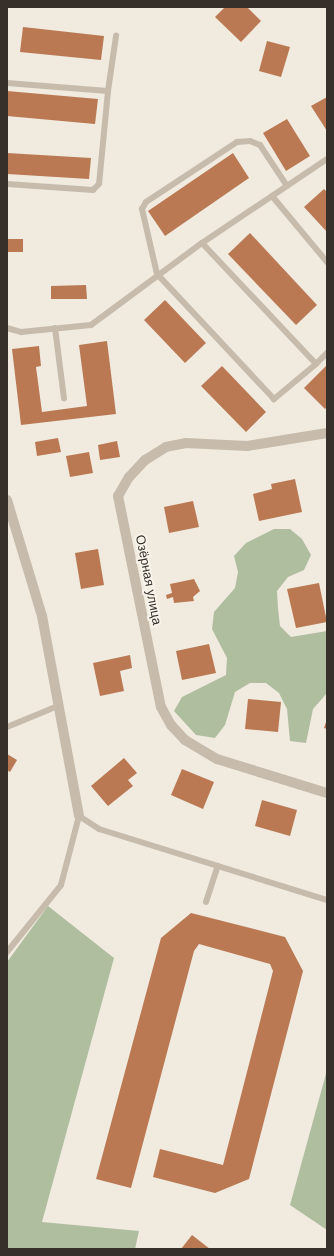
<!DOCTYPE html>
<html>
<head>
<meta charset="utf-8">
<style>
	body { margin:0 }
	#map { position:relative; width:334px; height:1256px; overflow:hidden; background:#f0eadf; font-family:Helvetica,sans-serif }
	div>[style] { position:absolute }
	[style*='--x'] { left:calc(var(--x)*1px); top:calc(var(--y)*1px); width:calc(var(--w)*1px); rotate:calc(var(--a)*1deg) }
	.green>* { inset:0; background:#b0bea0 }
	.building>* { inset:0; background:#ba7953 }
	.service>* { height:6px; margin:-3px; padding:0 3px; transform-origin:3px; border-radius:3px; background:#c7bcac }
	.minor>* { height:10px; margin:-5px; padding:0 5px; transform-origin:5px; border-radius:5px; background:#c7bcac }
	span { translate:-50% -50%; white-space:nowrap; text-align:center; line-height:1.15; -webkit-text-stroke:4px #f8f4eb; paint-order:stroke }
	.street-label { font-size:13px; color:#362f2a }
	.frame { position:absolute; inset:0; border:8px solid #362f2a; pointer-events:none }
</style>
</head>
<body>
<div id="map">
	<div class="green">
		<div style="clip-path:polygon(274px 529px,290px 529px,302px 539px,311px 555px,304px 570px,288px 577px,277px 591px,278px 608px,280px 626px,291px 637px,327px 631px,327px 693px,313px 709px,306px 743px,290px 741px,287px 709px,279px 693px,266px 683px,250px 683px,235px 692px,225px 725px,215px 738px,196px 735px,174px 711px,182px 697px,226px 675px,227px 658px,212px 629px,214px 612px,235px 588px,238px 572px,234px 556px,246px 543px)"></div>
		<div style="clip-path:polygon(48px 906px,114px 958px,42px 1222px,139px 1231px,135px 1249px,7px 1249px,7px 962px)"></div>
		<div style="clip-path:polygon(327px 1070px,327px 1230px,290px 1205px)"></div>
	</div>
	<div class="building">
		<div style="clip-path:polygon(225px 7px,247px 7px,261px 21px,241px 42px,215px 17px)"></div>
		<div style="clip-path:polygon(23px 27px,104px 36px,101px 60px,20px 52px)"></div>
		<div style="clip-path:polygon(267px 41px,290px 47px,281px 77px,259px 71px)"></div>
		<div style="clip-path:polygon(7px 91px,98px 99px,95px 124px,7px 116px)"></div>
		<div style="clip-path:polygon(327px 97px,327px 131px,311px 106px)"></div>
		<div style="clip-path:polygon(287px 119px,310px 156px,286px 171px,263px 133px)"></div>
		<div style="clip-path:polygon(7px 153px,91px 158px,89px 179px,7px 174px)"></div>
		<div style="clip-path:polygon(233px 153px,249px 178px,165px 236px,148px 211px)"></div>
		<div style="clip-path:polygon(324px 189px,327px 192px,327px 232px,304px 207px)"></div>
		<div style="clip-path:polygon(250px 233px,317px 305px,296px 325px,228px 254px)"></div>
		<div style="clip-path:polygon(7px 239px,23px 239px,23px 252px,7px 252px)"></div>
		<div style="clip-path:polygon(86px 285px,87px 299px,51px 299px,51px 286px)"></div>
		<div style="clip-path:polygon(165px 300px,206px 343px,185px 363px,144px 320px)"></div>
		<div style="clip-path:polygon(107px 341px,116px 414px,21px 425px,12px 349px,39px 346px,41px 366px,36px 367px,42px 412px,87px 406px,79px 345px)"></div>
		<div style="clip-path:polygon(327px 365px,327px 407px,325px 409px,304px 388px)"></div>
		<div style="clip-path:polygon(222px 366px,266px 412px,246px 432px,201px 386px)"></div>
		<div style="clip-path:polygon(58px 438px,61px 452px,37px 456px,35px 442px)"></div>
		<div style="clip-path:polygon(117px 441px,120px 457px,100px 460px,98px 445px)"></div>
		<div style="clip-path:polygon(89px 452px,93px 473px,70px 477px,66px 456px)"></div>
		<div style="clip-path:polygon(295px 479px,302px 512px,259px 521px,253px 494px,272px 489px,271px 484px)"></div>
		<div style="clip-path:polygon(193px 501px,199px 527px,169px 533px,164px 507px)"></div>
		<div style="clip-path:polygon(98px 549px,104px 585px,81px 589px,75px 553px)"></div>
		<div style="clip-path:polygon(194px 579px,200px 591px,193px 597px,194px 601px,174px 603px,173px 597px,167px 599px,166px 595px,172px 593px,170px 584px)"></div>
		<div style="clip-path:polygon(319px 583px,327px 622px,296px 628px,287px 589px)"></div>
		<div style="clip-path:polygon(209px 644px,216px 673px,182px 680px,176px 651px)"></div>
		<div style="clip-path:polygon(130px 655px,132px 668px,120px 671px,124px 691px,100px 696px,93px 663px)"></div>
		<div style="clip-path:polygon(248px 699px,281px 702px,278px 732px,245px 729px)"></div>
		<div style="clip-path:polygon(327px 719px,327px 729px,324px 728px)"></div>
		<div style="clip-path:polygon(7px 754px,17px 760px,10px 772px,7px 770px)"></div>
		<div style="clip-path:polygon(124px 758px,137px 773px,128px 780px,133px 786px,108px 806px,91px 786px)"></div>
		<div style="clip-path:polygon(182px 769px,214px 782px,203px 809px,171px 795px)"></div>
		<div style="clip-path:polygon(262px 800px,297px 810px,290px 836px,255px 826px)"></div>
		<div style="clip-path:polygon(191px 913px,285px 937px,303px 971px,249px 1179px,215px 1193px,153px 1177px,160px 1149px,223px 1165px,273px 971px,270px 964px,199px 944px,194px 951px,131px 1188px,96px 1179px,161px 938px)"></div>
		<div style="clip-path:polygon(192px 1235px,210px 1249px,181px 1249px)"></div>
	</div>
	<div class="service">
		<div style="--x:7;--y:83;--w:101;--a:4.5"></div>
		<div style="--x:108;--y:91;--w:93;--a:95.5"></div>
		<div style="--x:99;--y:184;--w:8;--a:135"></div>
		<div style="--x:93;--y:190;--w:86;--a:-176"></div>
		<div style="--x:108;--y:91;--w:56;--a:-81.7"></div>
		<div style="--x:272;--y:196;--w:86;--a:50.2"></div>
		<div style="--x:202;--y:243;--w:166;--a:46.7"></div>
		<div style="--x:316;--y:364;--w:55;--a:140.2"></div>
		<div style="--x:274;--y:399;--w:171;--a:-133.1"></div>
		<div style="--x:157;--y:274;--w:67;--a:-103"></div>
		<div style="--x:142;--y:209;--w:8;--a:-60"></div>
		<div style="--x:146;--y:202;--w:109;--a:-33.4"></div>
		<div style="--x:237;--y:142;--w:13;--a:-4"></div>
		<div style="--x:250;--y:141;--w:11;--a:22"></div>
		<div style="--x:260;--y:145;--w:49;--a:56.6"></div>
		<div style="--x:7;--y:328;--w:15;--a:16"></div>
		<div style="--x:21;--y:332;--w:70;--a:-5.7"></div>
		<div style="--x:91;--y:325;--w:138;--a:-36.5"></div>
		<div style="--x:202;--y:243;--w:151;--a:-33.9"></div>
		<div style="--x:55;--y:328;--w:71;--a:82.7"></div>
		<div style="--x:316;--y:364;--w:16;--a:-45"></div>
		<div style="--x:7;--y:727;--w:55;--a:-22.4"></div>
		<div style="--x:206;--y:902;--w:38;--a:-72"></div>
		<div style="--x:7;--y:952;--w:86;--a:-51.1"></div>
		<div style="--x:61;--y:885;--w:71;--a:-75.4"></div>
		<div style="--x:79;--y:816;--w:24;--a:33"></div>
		<div style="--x:99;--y:829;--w:239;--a:17.3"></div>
	</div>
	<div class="minor">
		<div style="--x:327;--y:433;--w:81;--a:170.8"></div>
		<div style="--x:247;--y:446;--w:61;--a:-177.2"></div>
		<div style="--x:186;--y:443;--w:20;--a:169"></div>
		<div style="--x:166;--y:447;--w:25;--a:148"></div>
		<div style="--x:145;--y:460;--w:23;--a:133"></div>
		<div style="--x:129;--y:477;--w:22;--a:120"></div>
		<div style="--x:118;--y:496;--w:215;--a:78.5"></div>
		<div style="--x:161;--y:707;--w:21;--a:61"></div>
		<div style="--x:171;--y:725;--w:21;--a:47"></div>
		<div style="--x:185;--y:740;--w:37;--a:31"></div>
		<div style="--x:217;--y:759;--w:115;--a:17.2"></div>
		<div style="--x:7;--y:500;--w:121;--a:73.2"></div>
		<div style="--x:42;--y:616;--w:203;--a:79.5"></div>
	</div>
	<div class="street-label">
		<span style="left:148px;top:580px;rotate:79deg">Озёрная улица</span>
	</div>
	<div class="frame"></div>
</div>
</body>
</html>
